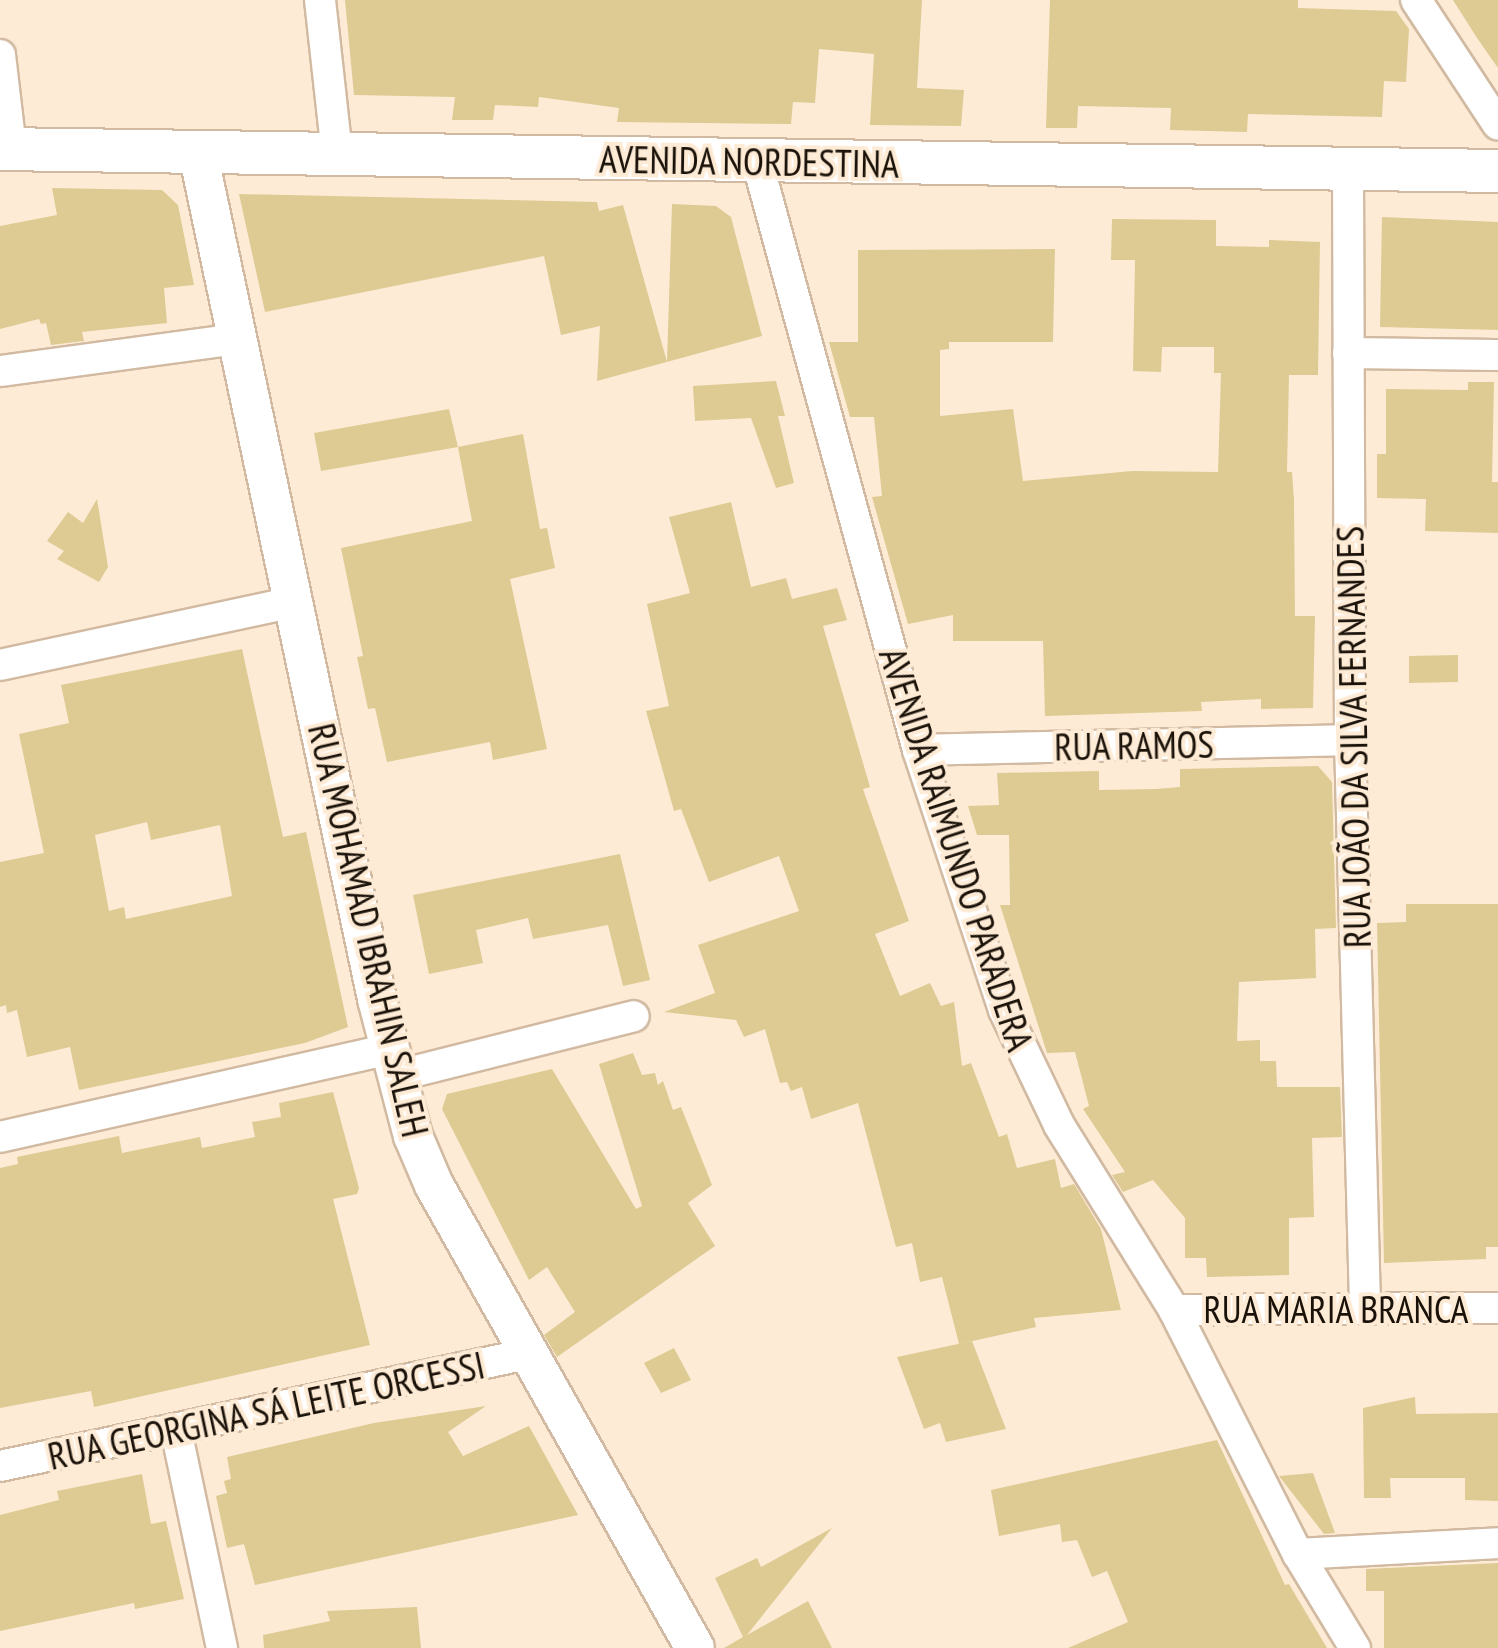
<!DOCTYPE html>
<html>
<head>
<meta charset="utf-8">
<style>
	body { margin:0 }
	#map { position:relative; width:1498px; height:1648px; overflow:hidden; background:#feebd6; font-family:"PT Sans Narrow",sans-serif }
	div>[style] { position:absolute }
	[style*='--x'] { left:calc(var(--x)*1px); top:calc(var(--y)*1px); width:calc(var(--w)*1px); rotate:calc(var(--a)*1deg) }
	.building>* { inset:0; background:#ddcb93 }
	.roads { filter:drop-shadow(2px 0 #d1baa1) drop-shadow(-2px 0 #d1baa1) drop-shadow(0 2px #d1baa1) drop-shadow(0 -2px #d1baa1) }
	.minor>* { height:30px; margin:-15px; padding:0 15px; transform-origin:15px; border-radius:15px; background:#fff }
	.tertiary>* { height:38px; margin:-19px; padding:0 19px; transform-origin:19px; border-radius:19px; background:#fff }
	.secondary>* { height:42px; margin:-21px; padding:0 21px; transform-origin:21px; border-radius:21px; background:#fff }
	span { translate:-50% -50%; white-space:nowrap; text-align:center; line-height:1.15; -webkit-text-stroke:8px #feebd6; paint-order:stroke }
	.street-label { font-size:38px; color:#1a1209 }
</style>
</head>
<body>
<div id="map">
	<div class="building">
		<div style="clip-path:polygon(345px 0,922px 0,917px 88px,964px 90px,961px 126px,870px 125px,874px 54px,819px 49px,815px 103px,793px 102px,791px 124px,617px 122px,619px 108px,539px 97px,538px 107px,495px 105px,493px 120px,452px 120px,455px 97px,354px 95px)"></div>
		<div style="clip-path:polygon(1050px 0,1298px 0,1298px 8px,1396px 11px,1409px 29px,1406px 82px,1384px 81px,1382px 117px,1248px 114px,1247px 132px,1170px 130px,1171px 108px,1078px 106px,1077px 128px,1046px 128px)"></div>
		<div style="clip-path:polygon(1453px 0,1498px 0,1498px 68px,1477px 38px)"></div>
		<div style="clip-path:polygon(52px 188px,162px 190px,178px 205px,194px 285px,164px 288px,167px 323px,82px 332px,84px 341px,51px 345px,46px 323px,41px 324px,39px 319px,0 329px,0 226px,57px 215px)"></div>
		<div style="clip-path:polygon(239px 194px,597px 202px,599px 211px,623px 205px,667px 362px,672px 204px,716px 206px,731px 217px,762px 336px,597px 381px,600px 326px,561px 335px,544px 256px,265px 312px)"></div>
		<div style="clip-path:polygon(1382px 217px,1498px 222px,1498px 330px,1380px 327px)"></div>
		<div style="clip-path:polygon(1112px 219px,1216px 220px,1216px 246px,1269px 247px,1269px 240px,1320px 242px,1318px 375px,1289px 375px,1287px 472px,1292px 472px,1294px 500px,1295px 616px,1315px 616px,1313px 708px,1261px 709px,1261px 699px,1201px 702px,1202px 711px,1045px 716px,1043px 641px,953px 641px,953px 615px,908px 624px,872px 497px,882px 496px,874px 417px,850px 417px,829px 342px,858px 342px,858px 250px,1055px 249px,1053px 342px,949px 342px,949px 349px,940px 350px,940px 416px,1013px 409px,1023px 481px,1132px 471px,1218px 472px,1221px 373px,1214px 373px,1214px 347px,1162px 347px,1161px 372px,1133px 371px,1135px 260px,1111px 260px)"></div>
		<div style="clip-path:polygon(776px 381px,785px 416px,778px 416px,794px 483px,776px 488px,751px 418px,695px 421px,693px 386px)"></div>
		<div style="clip-path:polygon(1468px 382px,1494px 382px,1492px 482px,1498px 482px,1498px 533px,1425px 531px,1426px 499px,1377px 498px,1377px 454px,1386px 454px,1386px 389px,1468px 390px)"></div>
		<div style="clip-path:polygon(449px 409px,458px 447px,523px 434px,540px 529px,547px 528px,555px 568px,510px 579px,547px 749px,493px 760px,490px 742px,387px 762px,375px 708px,368px 709px,357px 657px,363px 656px,341px 548px,472px 521px,458px 447px,321px 471px,314px 433px)"></div>
		<div style="clip-path:polygon(97px 499px,108px 567px,99px 582px,57px 559px,64px 551px,47px 541px,68px 512px,83px 523px)"></div>
		<div style="clip-path:polygon(731px 502px,751px 587px,786px 578px,792px 599px,837px 588px,847px 620px,823px 626px,870px 787px,863px 789px,909px 921px,875px 934px,900px 996px,930px 983px,941px 1006px,954px 1002px,962px 1066px,971px 1063px,999px 1137px,1007px 1134px,1017px 1168px,1055px 1159px,1061px 1188px,1074px 1184px,1101px 1229px,1121px 1310px,1034px 1318px,1036px 1327px,959px 1344px,942px 1277px,920px 1282px,912px 1243px,896px 1247px,858px 1103px,811px 1119px,802px 1087px,791px 1091px,787px 1082px,780px 1083px,765px 1029px,744px 1037px,736px 1020px,664px 1012px,715px 993px,698px 945px,799px 911px,779px 856px,709px 882px,681px 809px,674px 811px,646px 711px,669px 706px,647px 604px,690px 593px,669px 517px)"></div>
		<div style="clip-path:polygon(evenodd,242px 649px,283px 837px,306px 832px,348px 1027px,305px 1043px,79px 1090px,70px 1047px,27px 1057px,17px 1010px,7px 1013px,6px 1005px,0 1007px,0 862px,44px 853px,19px 734px,69px 723px,61px 685px,242px 649px,147px 822px,151px 840px,220px 825px,232px 896px,126px 919px,124px 907px,109px 911px,95px 835px,147px 822px)"></div>
		<div style="clip-path:polygon(1458px 655px,1458px 682px,1409px 683px,1409px 656px)"></div>
		<div style="clip-path:polygon(1318px 766px,1332px 782px,1336px 928px,1315px 929px,1316px 978px,1239px 982px,1237px 1041px,1260px 1040px,1260px 1061px,1276px 1061px,1277px 1087px,1340px 1087px,1342px 1137px,1312px 1138px,1314px 1217px,1289px 1218px,1289px 1275px,1207px 1277px,1206px 1258px,1185px 1258px,1185px 1218px,1153px 1180px,1123px 1192px,1112px 1175px,1125px 1172px,1083px 1109px,1089px 1106px,1075px 1052px,1047px 1053px,1000px 905px,1010px 905px,1009px 835px,977px 835px,968px 806px,999px 805px,997px 773px,1099px 771px,1099px 790px,1156px 789px,1180px 787px,1180px 769px)"></div>
		<div style="clip-path:polygon(620px 854px,650px 980px,623px 986px,608px 925px,533px 939px,528px 918px,476px 930px,483px 963px,429px 974px,413px 895px)"></div>
		<div style="clip-path:polygon(1406px 904px,1498px 904px,1498px 1247px,1486px 1247px,1486px 1259px,1384px 1263px,1377px 923px,1406px 922px)"></div>
		<div style="clip-path:polygon(633px 1053px,642px 1075px,655px 1073px,658px 1085px,663px 1081px,673px 1110px,681px 1107px,712px 1185px,688px 1203px,715px 1246px,557px 1357px,544px 1335px,575px 1312px,547px 1267px,529px 1280px,442px 1109px,447px 1094px,552px 1069px,636px 1209px,642px 1206px,599px 1064px)"></div>
		<div style="clip-path:polygon(333px 1092px,359px 1188px,357px 1194px,333px 1199px,370px 1345px,94px 1407px,91px 1391px,0 1408px,0 1168px,18px 1164px,17px 1157px,119px 1136px,122px 1153px,200px 1137px,202px 1148px,255px 1137px,252px 1122px,281px 1117px,279px 1103px)"></div>
		<div style="clip-path:polygon(972px 1341px,1006px 1429px,946px 1442px,940px 1423px,924px 1429px,897px 1357px)"></div>
		<div style="clip-path:polygon(674px 1348px,691px 1380px,661px 1393px,644px 1363px)"></div>
		<div style="clip-path:polygon(1415px 1397px,1416px 1414px,1498px 1413px,1498px 1501px,1465px 1500px,1465px 1478px,1390px 1478px,1391px 1498px,1364px 1498px,1363px 1408px)"></div>
		<div style="clip-path:polygon(486px 1406px,448px 1432px,463px 1456px,529px 1426px,578px 1515px,255px 1585px,244px 1544px,227px 1548px,216px 1496px,227px 1493px,224px 1481px,231px 1479px,227px 1457px,374px 1423px)"></div>
		<div style="clip-path:polygon(1217px 1440px,1285px 1585px,1289px 1584px,1327px 1648px,1068px 1648px,1128px 1622px,1107px 1571px,1092px 1577px,1077px 1540px,1062px 1542px,1060px 1524px,999px 1536px,991px 1490px)"></div>
		<div style="clip-path:polygon(1313px 1473px,1335px 1533px,1324px 1534px,1279px 1476px)"></div>
		<div style="clip-path:polygon(142px 1474px,151px 1524px,166px 1521px,184px 1599px,135px 1609px,134px 1603px,0 1631px,0 1515px,59px 1500px,57px 1491px)"></div>
		<div style="clip-path:polygon(832px 1528px,747px 1635px,808px 1601px,832px 1648px,724px 1648px,743px 1637px,715px 1578px,757px 1558px,761px 1567px)"></div>
		<div style="clip-path:polygon(1498px 1563px,1498px 1648px,1384px 1648px,1384px 1591px,1366px 1591px,1366px 1569px)"></div>
		<div style="clip-path:polygon(417px 1607px,421px 1648px,264px 1648px,263px 1635px,330px 1621px,327px 1611px)"></div>
	</div>
	<div class="roads">
		<div class="minor">
			<div style="--x:320;--y:0;--w:156;--a:83.7"></div>
			<div style="--x:1416;--y:0;--w:149;--a:56.7"></div>
			<div style="--x:0;--y:55;--w:95;--a:83.3"></div>
			<div style="--x:757;--y:161;--w:611;--a:74.71"></div>
			<div style="--x:918;--y:750;--w:274;--a:71.7"></div>
			<div style="--x:1004;--y:1010;--w:127;--a:64.4"></div>
			<div style="--x:1059;--y:1125;--w:218;--a:58.1"></div>
			<div style="--x:1174;--y:1310;--w:274;--a:63.1"></div>
			<div style="--x:1298;--y:1554;--w:110;--a:58.8"></div>
			<div style="--x:1348;--y:169;--w:571;--a:89.8"></div>
			<div style="--x:1350;--y:740;--w:566;--a:88.48"></div>
			<div style="--x:1348;--y:353;--w:150;--a:0.8"></div>
			<div style="--x:0;--y:371;--w:238;--a:-7.7"></div>
			<div style="--x:0;--y:665;--w:301;--a:-12.1"></div>
			<div style="--x:918;--y:750;--w:432;--a:-1.3"></div>
			<div style="--x:396;--y:1076;--w:245;--a:-14.1"></div>
			<div style="--x:0;--y:1137;--w:399;--a:-12.7"></div>
			<div style="--x:1174;--y:1310;--w:324;--a:-0.4"></div>
			<div style="--x:176;--y:1430;--w:223;--a:78.1"></div>
			<div style="--x:0;--y:1466;--w:544;--a:-11.99"></div>
			<div style="--x:1298;--y:1554;--w:200;--a:-3.1"></div>
		</div>
		<div class="tertiary">
			<div style="--x:198;--y:153;--w:865;--a:78.05"></div>
			<div style="--x:377;--y:999;--w:142;--a:75.3"></div>
			<div style="--x:413;--y:1136;--w:53;--a:66.8"></div>
			<div style="--x:434;--y:1185;--w:531;--a:60.59"></div>
		</div>
		<div class="secondary">
			<div style="--x:0;--y:149;--w:1498;--a:0.84"></div>
		</div>
	</div>
	<div class="street-label">
		<span style="left:749px;top:161px;rotate:1deg">AVENIDA NORDESTINA</span>
		<span style="left:1353px;top:737px;rotate:-91deg">RUA JOÃO DA SILVA FERNANDES</span>
		<span style="left:1134px;top:745px;rotate:-1deg">RUA RAMOS</span>
		<span style="left:957px;top:849px;rotate:72deg">AVENIDA RAIMUNDO PARADERA</span>
		<span style="left:369px;top:930px;rotate:77deg">RUA MOHAMAD IBRAHIN SALEH</span>
		<span style="left:1336px;top:1309px">RUA MARIA BRANCA</span>
		<span style="left:266px;top:1410px;rotate:-12deg">RUA GEORGINA SÁ LEITE ORCESSI</span>
	</div>
</div>
</body>
</html>
